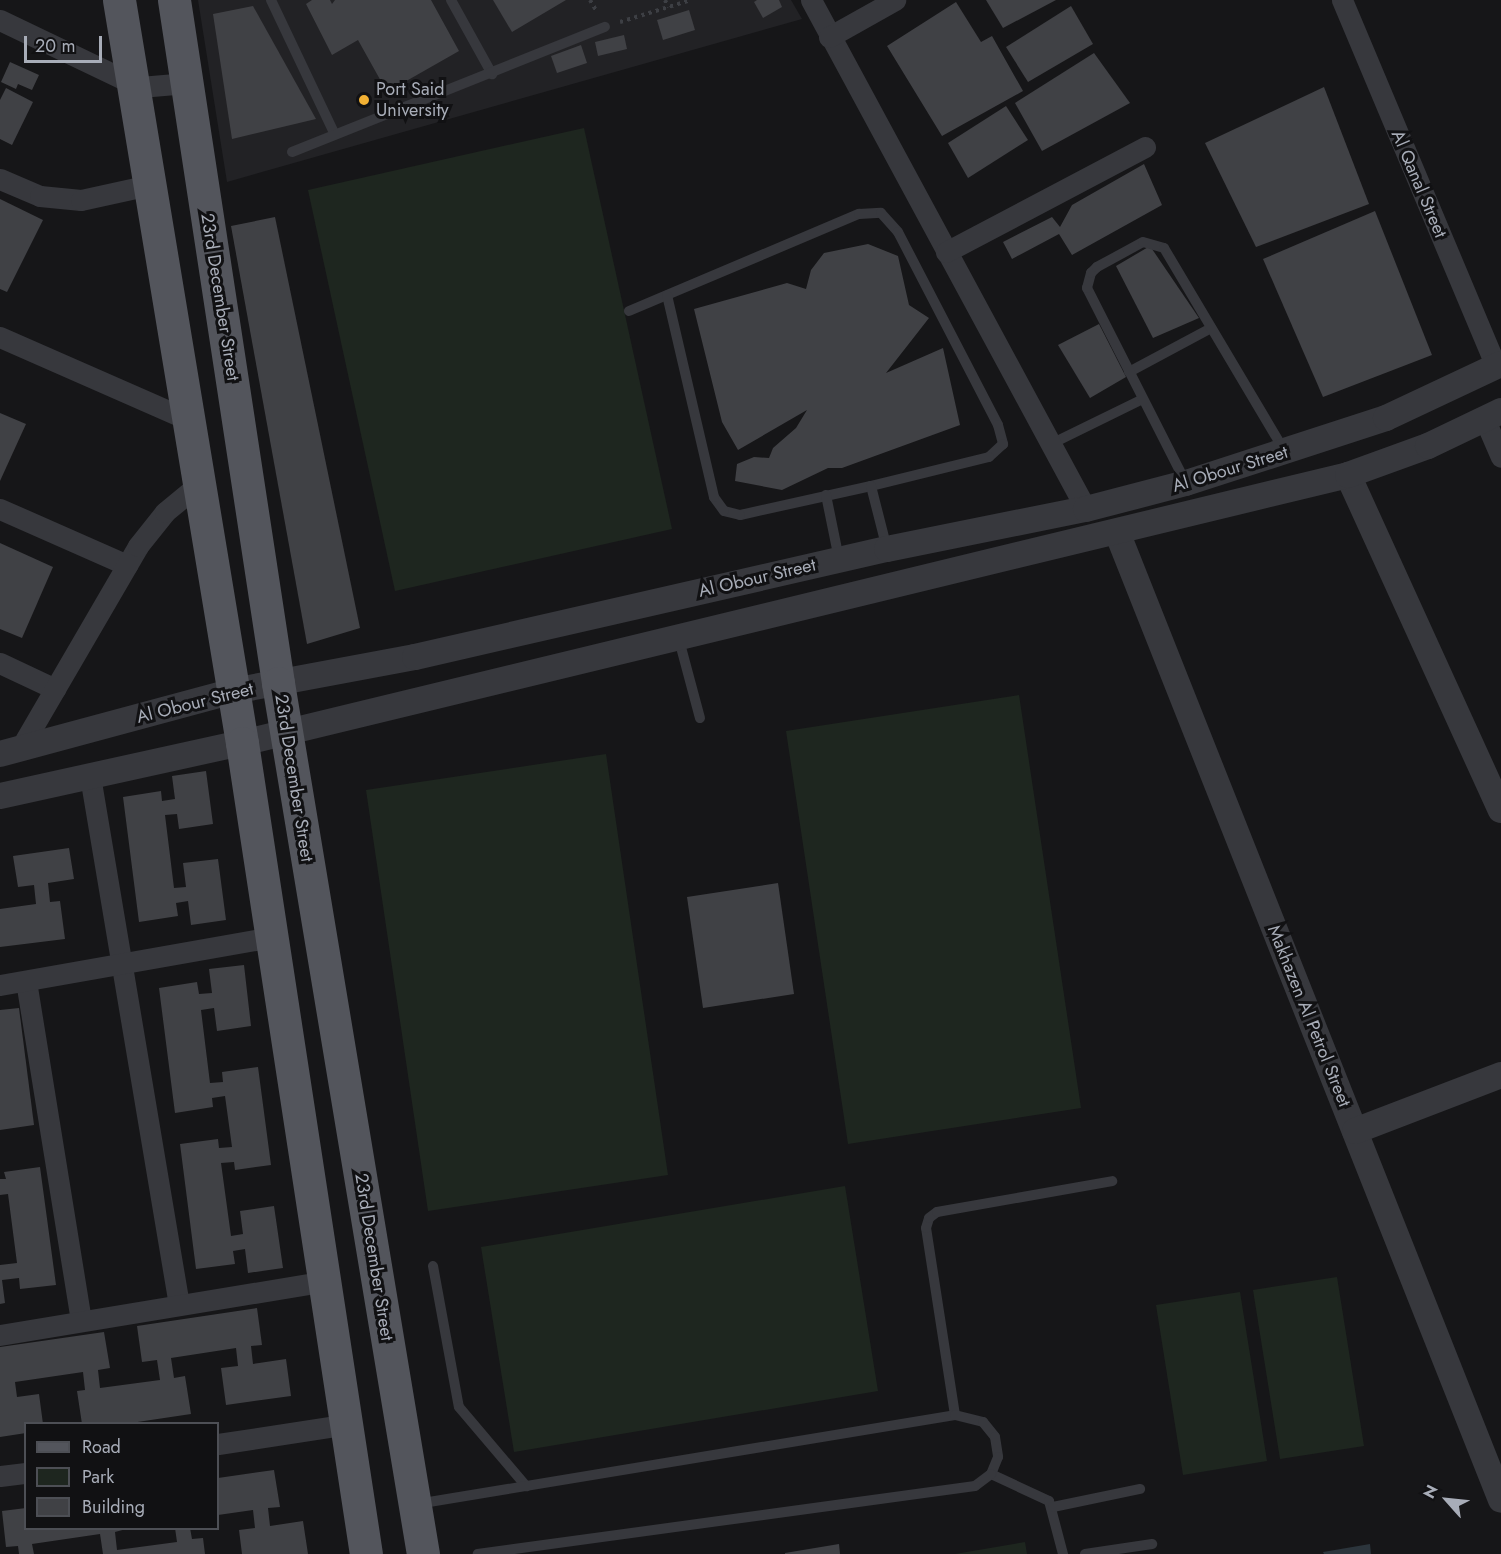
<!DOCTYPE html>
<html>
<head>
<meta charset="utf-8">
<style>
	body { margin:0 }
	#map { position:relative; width:1501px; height:1554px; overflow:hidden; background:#161618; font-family:Jost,sans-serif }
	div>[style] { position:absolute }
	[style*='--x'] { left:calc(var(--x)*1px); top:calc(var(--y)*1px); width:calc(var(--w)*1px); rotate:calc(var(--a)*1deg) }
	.built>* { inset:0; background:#222225 }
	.green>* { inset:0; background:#1e261f }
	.water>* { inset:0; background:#2c353c }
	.building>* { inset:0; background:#404145 }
	.path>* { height:4px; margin-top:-2px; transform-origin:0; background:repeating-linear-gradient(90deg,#3d3f44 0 3px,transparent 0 7.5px) }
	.service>* { height:10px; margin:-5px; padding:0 5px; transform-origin:5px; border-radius:5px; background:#37383d }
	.minor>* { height:21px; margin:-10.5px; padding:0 10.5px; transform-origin:10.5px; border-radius:10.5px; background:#37383d }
	.tertiary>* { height:26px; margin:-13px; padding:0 13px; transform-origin:13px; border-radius:13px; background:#37383d }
	.primary>* { height:33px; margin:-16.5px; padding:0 16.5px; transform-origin:16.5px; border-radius:16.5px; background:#53555c }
	.dots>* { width:16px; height:16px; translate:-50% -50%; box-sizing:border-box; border:3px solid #111113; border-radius:50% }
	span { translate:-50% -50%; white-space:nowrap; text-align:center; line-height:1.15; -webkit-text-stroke:6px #111113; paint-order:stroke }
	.poi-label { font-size:18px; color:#a8adb8 }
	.left { translate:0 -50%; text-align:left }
	.street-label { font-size:18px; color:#a8adb8 }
	.legend { position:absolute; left:24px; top:1422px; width:195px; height:108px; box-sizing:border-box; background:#111113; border:2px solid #4d4f55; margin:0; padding:8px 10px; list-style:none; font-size:18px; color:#a8adb8 }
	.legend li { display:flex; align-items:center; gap:12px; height:30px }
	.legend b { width:30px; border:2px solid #4d4f55 }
	.north { position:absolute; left:1417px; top:1470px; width:60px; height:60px; -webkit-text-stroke:4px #111113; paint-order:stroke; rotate:297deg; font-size:16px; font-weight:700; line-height:24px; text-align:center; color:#a8adb8 }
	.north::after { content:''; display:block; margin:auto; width:21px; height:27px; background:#a8adb8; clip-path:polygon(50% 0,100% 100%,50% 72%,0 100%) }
	.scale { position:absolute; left:24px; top:36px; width:78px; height:27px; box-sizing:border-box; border:3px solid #a8adb8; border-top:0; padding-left:8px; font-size:18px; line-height:21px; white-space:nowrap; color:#a8adb8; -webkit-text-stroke:4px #111113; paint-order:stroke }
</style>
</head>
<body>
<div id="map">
	<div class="built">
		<div style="clip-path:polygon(198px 0,791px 0,802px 19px,227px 182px)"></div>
	</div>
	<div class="green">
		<div style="clip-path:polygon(584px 128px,672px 529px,395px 591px,308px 190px)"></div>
		<div style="clip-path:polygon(1019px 695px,1081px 1108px,848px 1144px,786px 731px)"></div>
		<div style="clip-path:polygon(606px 754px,668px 1175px,428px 1211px,366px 790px)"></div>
		<div style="clip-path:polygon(845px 1186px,878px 1391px,514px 1452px,481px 1247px)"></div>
		<div style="clip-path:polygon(1337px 1277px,1364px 1446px,1280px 1459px,1253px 1290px)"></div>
		<div style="clip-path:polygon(1240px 1292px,1267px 1461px,1183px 1475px,1156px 1305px)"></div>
		<div style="clip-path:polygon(1025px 1542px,1027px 1554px,955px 1554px)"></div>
	</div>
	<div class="water">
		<div style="clip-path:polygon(1370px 1544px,1371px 1554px,1324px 1554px,1323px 1552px)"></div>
	</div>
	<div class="building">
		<div style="clip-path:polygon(312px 0,330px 0,332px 4px,335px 0,431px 0,459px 51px,387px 92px,358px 40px,332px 55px,306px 4px)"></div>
		<div style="clip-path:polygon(493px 0,566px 0,512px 32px)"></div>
		<div style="clip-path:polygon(757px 0,779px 0,782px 7px,763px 18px,754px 2px)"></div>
		<div style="clip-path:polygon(986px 0,1056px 0,1003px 28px)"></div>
		<div style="clip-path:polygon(956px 2px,981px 42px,992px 36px,1023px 91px,942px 136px,887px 46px)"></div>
		<div style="clip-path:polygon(253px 6px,316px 119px,232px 139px,213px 14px)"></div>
		<div style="clip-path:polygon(1071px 6px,1093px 44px,1028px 82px,1006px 47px)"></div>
		<div style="clip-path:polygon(689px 10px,695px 30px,663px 40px,657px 20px)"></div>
		<div style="clip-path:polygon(624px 35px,627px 49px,598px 56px,595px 42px)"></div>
		<div style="clip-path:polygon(581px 45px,587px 63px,557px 73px,551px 56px)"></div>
		<div style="clip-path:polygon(1094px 53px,1130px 103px,1042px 151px,1015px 103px)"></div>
		<div style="clip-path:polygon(10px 62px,39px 75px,32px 90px,18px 84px,16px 89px,1px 82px)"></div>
		<div style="clip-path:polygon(1324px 87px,1369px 204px,1256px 247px,1205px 143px)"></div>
		<div style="clip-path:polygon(6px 88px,33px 102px,12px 145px,0 139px,0 100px)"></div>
		<div style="clip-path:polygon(1006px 106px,1028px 140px,968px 178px,948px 143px)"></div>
		<div style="clip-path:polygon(1144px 164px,1162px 205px,1072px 255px,1059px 234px,1012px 259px,1003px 242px,1052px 217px,1060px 227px,1072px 205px)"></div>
		<div style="clip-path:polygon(0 199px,43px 220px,7px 292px,0 289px)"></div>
		<div style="clip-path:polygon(1375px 211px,1432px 355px,1323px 397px,1263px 259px)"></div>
		<div style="clip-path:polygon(275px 217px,360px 628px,307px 644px,231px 226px)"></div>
		<div style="clip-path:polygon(868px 244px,898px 256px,909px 305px,929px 318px,886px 373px,943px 348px,960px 425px,842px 468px,828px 468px,782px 490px,735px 481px,737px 464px,754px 457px,769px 458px,773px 448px,796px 428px,807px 410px,738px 450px,722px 422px,694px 309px,787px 283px,806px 289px,811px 270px,824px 253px)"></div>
		<div style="clip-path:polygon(1150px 246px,1199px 318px,1153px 338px,1116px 266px)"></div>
		<div style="clip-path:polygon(1099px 324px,1126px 377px,1090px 398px,1058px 345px)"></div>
		<div style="clip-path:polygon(0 413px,26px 424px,0 481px)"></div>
		<div style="clip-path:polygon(0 543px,53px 567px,22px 638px,0 629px)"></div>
		<div style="clip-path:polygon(206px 771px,213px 824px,179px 829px,177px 814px,165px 815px,174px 888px,186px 887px,183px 863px,218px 859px,226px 920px,191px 925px,188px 901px,176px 903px,178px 916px,139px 922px,123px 797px,161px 791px,162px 801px,175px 799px,172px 776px)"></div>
		<div style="clip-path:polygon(69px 848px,74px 879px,48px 883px,50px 902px,60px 901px,65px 939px,0 947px,0 909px,36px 904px,34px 885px,18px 887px,13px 856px)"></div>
		<div style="clip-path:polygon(778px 883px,794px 994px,703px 1008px,687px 897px)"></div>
		<div style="clip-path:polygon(244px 965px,251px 1026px,217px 1031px,214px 1008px,201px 1010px,210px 1083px,223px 1082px,222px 1072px,258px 1067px,271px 1165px,235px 1170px,234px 1162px,221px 1163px,231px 1236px,243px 1234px,240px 1211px,274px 1206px,283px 1268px,248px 1273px,245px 1249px,233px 1251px,235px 1264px,196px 1269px,180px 1144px,218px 1139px,219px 1148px,232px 1147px,225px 1096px,212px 1098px,213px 1107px,175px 1113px,159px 988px,197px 982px,199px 994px,212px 993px,209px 969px)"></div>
		<div style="clip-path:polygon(19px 1008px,34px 1125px,0 1130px,0 1010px)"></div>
		<div style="clip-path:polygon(40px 1167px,56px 1285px,20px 1289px,19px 1278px,2px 1280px,5px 1303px,0 1304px,0 1265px,17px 1263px,8px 1194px,0 1195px,0 1179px,6px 1179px,4px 1172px)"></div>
		<div style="clip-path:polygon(257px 1308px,262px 1345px,251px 1346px,253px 1364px,286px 1359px,291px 1396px,226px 1405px,221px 1368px,238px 1366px,236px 1348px,171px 1358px,174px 1378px,185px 1376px,191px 1414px,124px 1424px,82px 1424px,77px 1391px,85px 1390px,83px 1372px,15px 1382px,17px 1397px,39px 1394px,43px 1424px,26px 1424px,26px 1433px,0 1437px,0 1347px,104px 1332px,110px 1368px,98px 1370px,100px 1388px,160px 1380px,157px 1360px,142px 1362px,137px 1326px)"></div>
		<div style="clip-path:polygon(274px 1470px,280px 1507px,268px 1508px,270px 1526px,303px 1521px,308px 1554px,242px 1554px,239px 1530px,255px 1528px,253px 1510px,218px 1515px,218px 1478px)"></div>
		<div style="clip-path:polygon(26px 1508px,26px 1528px,130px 1528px,115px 1532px,117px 1550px,177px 1542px,175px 1528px,190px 1528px,192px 1539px,203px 1538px,205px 1554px,103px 1554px,100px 1534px,32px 1544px,34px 1554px,19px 1554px,18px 1546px,6px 1547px,2px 1511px)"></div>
		<div style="clip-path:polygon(839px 1544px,840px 1554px,785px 1554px,785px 1553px)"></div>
	</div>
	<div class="path">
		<div style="--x:590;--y:0;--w:14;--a:60"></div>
		<div style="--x:665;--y:0;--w:8;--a:67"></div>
		<div style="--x:620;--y:22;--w:74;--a:-17.2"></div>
	</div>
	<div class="service">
		<div style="--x:271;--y:0;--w:149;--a:64.6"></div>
		<div style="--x:451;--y:0;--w:85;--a:61"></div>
		<div style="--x:292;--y:152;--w:337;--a:-21.8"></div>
		<div style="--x:629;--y:311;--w:250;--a:-22.9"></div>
		<div style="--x:859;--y:214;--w:22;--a:-3"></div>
		<div style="--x:881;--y:213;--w:25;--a:48"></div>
		<div style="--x:898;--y:232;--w:217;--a:62.6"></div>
		<div style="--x:998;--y:425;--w:20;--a:75"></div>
		<div style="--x:1003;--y:444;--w:19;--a:137"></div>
		<div style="--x:989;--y:457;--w:122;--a:166.2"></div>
		<div style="--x:871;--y:486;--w:134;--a:167.5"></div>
		<div style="--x:740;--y:515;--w:16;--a:-166"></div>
		<div style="--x:724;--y:511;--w:17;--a:-126"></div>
		<div style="--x:714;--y:497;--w:207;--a:-103.1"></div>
		<div style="--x:1129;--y:372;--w:93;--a:-28.2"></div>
		<div style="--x:1051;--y:444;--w:102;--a:-26.1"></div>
		<div style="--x:1186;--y:483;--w:219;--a:-116.9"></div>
		<div style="--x:1087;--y:288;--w:16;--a:-75"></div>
		<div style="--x:1091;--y:273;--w:8;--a:-45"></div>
		<div style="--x:1097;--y:267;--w:52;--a:-28.5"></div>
		<div style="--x:1143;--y:242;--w:22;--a:16"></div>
		<div style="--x:1164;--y:248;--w:237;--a:59.3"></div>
		<div style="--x:871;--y:486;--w:65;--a:75.7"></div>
		<div style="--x:826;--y:495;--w:65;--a:78.5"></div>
		<div style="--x:678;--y:636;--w:85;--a:75"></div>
		<div style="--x:433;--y:1266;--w:143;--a:79.6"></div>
		<div style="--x:459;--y:1407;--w:104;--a:49.7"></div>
		<div style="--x:955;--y:1415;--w:189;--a:-98.8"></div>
		<div style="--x:926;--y:1228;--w:10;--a:-73"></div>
		<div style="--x:929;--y:1218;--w:10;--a:-37"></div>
		<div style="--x:937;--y:1212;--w:178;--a:-10"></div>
		<div style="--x:991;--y:1474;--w:64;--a:25"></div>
		<div style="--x:1049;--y:1501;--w:55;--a:75.2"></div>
		<div style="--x:417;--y:1504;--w:545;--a:-9.39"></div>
		<div style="--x:955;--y:1415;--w:29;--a:14"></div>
		<div style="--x:983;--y:1422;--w:19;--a:51"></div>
		<div style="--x:995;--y:1437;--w:20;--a:81"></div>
		<div style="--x:998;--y:1457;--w:18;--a:112"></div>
		<div style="--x:991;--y:1474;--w:20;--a:143"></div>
		<div style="--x:975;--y:1486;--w:502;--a:172.21"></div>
		<div style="--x:1053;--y:1507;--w:89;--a:-11.7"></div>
		<div style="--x:1085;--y:1554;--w:68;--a:-8.5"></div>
	</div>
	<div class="minor">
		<div style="--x:811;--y:0;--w:579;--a:61.62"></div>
		<div style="--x:1342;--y:0;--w:398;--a:67.2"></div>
		<div style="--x:0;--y:20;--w:155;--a:25.6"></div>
		<div style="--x:140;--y:87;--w:47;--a:-4.9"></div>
		<div style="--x:829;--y:37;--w:76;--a:-29.3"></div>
		<div style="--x:0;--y:179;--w:43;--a:23"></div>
		<div style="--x:40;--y:196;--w:41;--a:5.6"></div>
		<div style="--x:81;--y:200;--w:70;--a:-12.4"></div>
		<div style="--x:946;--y:252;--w:225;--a:-27.8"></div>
		<div style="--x:0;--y:337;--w:206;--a:23.7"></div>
		<div style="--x:1485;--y:420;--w:40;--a:66.6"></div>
		<div style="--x:0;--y:509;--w:139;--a:23.8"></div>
		<div style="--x:0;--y:663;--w:61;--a:25.3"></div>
		<div style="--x:20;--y:749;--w:235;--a:-59.8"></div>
		<div style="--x:138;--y:546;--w:43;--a:-51.5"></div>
		<div style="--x:165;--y:512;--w:44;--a:-39.5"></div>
		<div style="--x:90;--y:776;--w:536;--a:80.45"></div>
		<div style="--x:26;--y:981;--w:344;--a:80.8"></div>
		<div style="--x:0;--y:985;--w:277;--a:-10"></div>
		<div style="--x:0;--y:1335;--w:330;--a:-9.4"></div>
		<div style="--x:218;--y:1444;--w:133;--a:-8.7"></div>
		<div style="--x:0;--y:1476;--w:26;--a:-7"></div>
	</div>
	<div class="tertiary">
		<div style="--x:1348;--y:475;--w:368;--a:65.5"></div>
		<div style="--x:1117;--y:532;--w:1041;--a:68.36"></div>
		<div style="--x:0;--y:754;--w:241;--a:-15.1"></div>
		<div style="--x:233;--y:691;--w:185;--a:-10.6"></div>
		<div style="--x:415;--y:657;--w:484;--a:-12.9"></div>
		<div style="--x:887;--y:549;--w:203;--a:-11.4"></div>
		<div style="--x:1086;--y:509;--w:103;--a:-14.6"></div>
		<div style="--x:1186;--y:483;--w:210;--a:-18"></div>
		<div style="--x:1386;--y:418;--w:127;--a:-25.2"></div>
		<div style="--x:0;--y:796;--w:248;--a:-12.4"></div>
		<div style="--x:242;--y:743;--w:1138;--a:-13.62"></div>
		<div style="--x:1348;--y:475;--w:85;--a:-19.9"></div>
		<div style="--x:1428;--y:446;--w:81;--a:-25.6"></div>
		<div style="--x:1355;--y:1131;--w:156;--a:-21"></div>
	</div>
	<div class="primary">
		<div style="--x:119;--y:0;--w:753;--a:80.6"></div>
		<div style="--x:242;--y:743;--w:820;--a:81.31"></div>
		<div style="--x:174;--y:0;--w:691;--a:81.34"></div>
		<div style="--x:278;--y:683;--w:883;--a:80.55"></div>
	</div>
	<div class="dots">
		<div style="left:364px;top:100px;background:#f2b134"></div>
	</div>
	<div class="poi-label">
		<span class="left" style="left:376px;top:100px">Port Said<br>University</span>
	</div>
	<div class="street-label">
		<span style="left:1419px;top:184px;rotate:67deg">Al Qanal Street</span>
		<span style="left:220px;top:297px;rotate:81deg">23rd December Street</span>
		<span style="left:1230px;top:469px;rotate:-17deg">Al Obour Street</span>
		<span style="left:757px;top:578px;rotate:-13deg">Al Obour Street</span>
		<span style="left:195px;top:703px;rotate:-14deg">Al Obour Street</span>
		<span style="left:294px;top:778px;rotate:81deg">23rd December Street</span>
		<span style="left:1309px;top:1016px;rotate:68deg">Makhazen Al Petrol Street</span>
		<span style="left:374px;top:1257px;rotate:81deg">23rd December Street</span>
	</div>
	<ul class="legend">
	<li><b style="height:8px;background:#53555c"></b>Road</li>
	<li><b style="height:16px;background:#1e261f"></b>Park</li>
	<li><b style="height:16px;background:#404145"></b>Building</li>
	</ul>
	<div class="north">N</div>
	<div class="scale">20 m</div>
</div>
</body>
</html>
